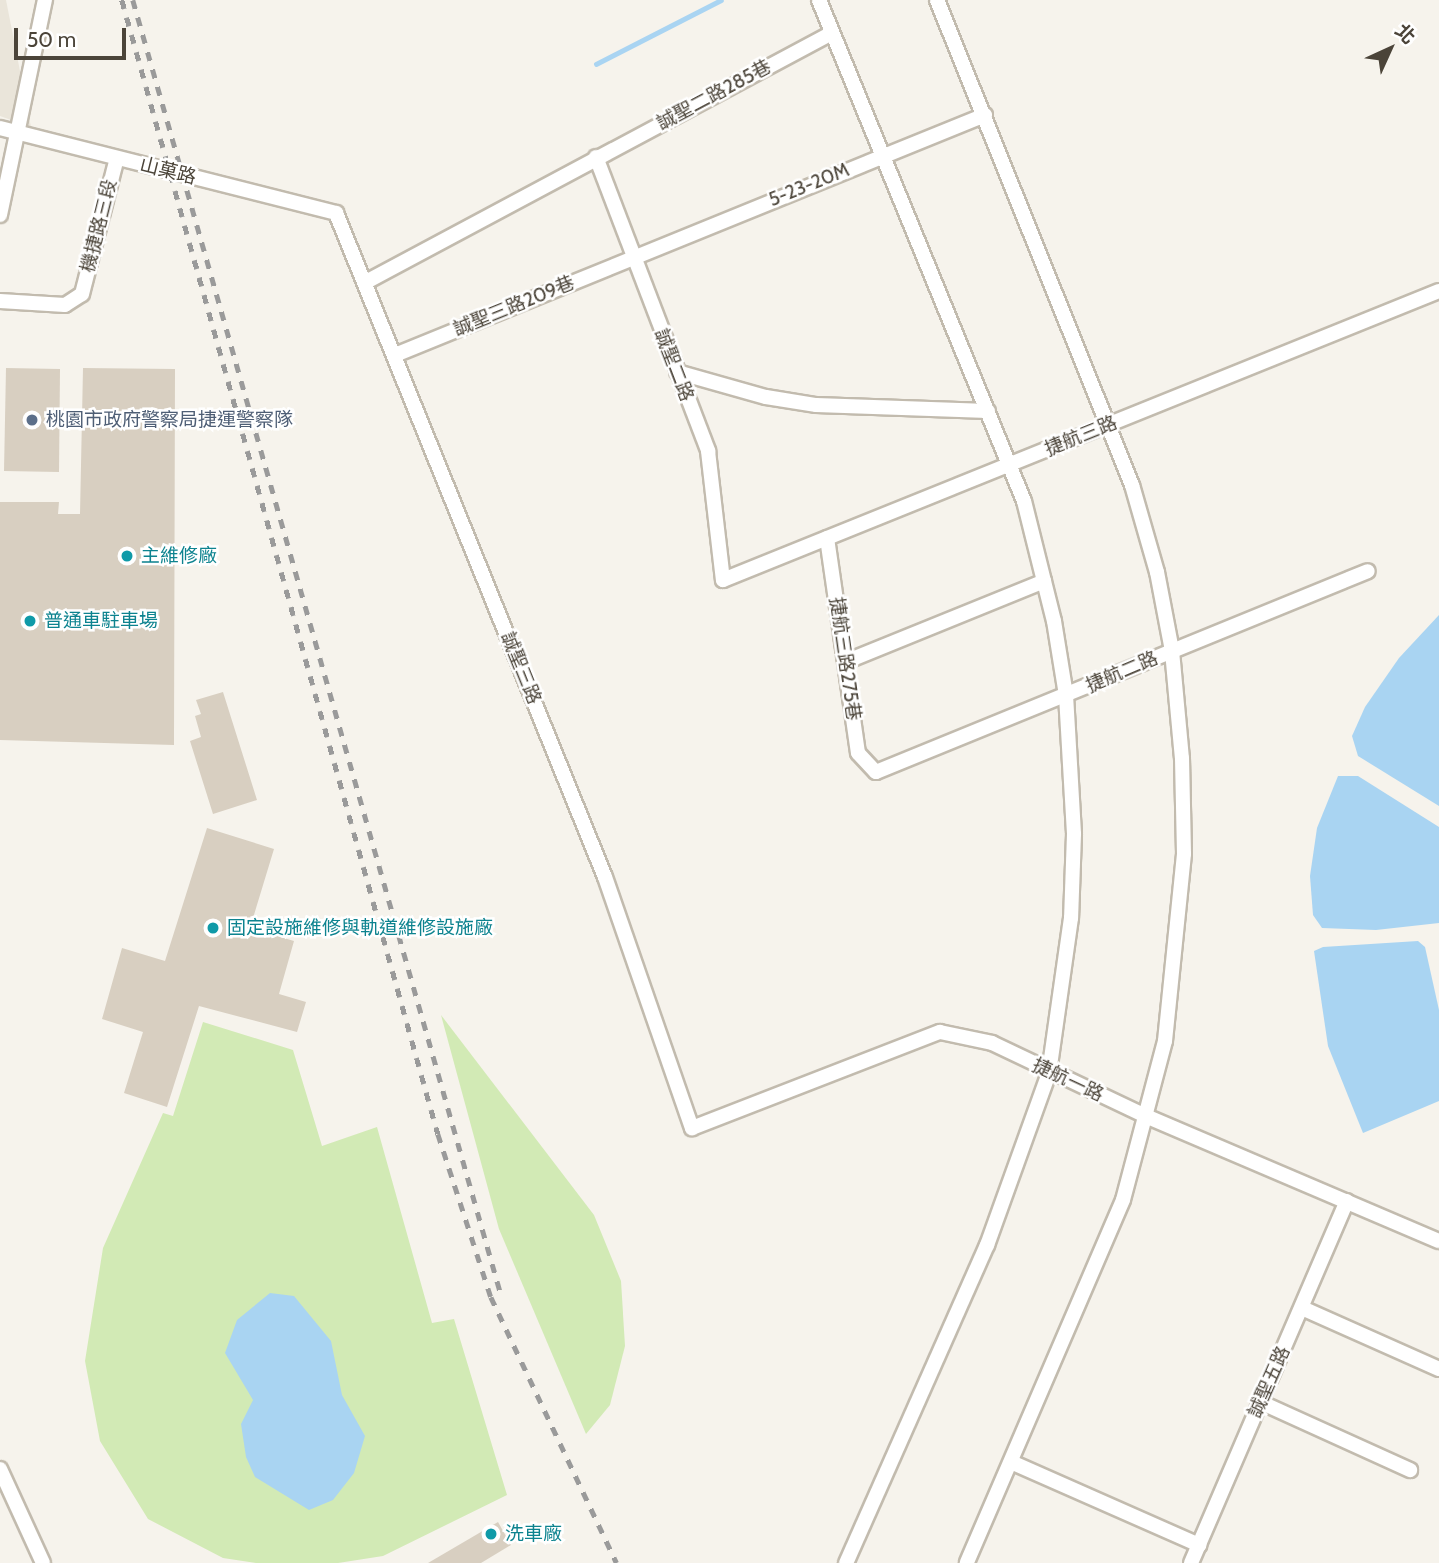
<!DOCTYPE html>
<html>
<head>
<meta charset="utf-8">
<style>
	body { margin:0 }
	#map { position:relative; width:1439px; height:1563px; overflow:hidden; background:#f6f3ec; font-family:Cabin,"Noto Sans TC",sans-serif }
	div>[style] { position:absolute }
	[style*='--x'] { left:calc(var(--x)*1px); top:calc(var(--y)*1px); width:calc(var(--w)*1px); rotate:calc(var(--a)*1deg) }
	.residential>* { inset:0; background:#eae5da }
	.green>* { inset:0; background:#d2eab5 }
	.water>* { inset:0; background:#a9d4f2 }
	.stream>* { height:4.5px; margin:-2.25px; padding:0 2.25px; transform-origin:2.25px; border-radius:2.25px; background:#a9d4f2 }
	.building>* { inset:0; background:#d8cfc1 }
	.roads { filter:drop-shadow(2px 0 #c2bbae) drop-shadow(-2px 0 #c2bbae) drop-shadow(0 2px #c2bbae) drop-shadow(0 -2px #c2bbae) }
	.minor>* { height:14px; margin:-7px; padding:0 7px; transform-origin:7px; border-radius:7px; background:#fff }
	.rail>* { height:4.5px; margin-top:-2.25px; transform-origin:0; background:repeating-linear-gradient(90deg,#9a9a9a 0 9px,transparent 0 18px) }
	.dots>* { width:19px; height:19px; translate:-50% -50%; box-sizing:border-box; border:4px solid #fff; border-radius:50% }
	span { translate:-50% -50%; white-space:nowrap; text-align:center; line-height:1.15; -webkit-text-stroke:5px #fff; paint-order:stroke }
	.street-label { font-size:19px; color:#4b4439 }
	.service-label { font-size:19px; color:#4e5e75 }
	.left { translate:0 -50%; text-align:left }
	.culture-label { font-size:19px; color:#0d838f }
	.north { position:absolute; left:1355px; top:14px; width:70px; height:70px; -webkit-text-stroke:5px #fff; paint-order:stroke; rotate:45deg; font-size:19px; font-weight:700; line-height:28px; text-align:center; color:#4b4439 }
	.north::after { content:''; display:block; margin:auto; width:24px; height:32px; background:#4b4439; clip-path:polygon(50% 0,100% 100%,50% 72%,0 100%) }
	.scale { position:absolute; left:14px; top:28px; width:112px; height:32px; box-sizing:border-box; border:4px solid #4b4439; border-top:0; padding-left:9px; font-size:21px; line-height:24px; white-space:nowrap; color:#4b4439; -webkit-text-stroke:5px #fff; paint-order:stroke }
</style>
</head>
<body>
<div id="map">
	<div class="residential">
		<div style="clip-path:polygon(0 0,6px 0,31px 127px,0 116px)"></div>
	</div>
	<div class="green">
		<div style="clip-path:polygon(441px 1015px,594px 1215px,621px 1281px,625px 1346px,610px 1405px,586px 1434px,499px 1229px)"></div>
		<div style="clip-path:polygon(203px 1022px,293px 1050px,322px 1146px,377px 1127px,432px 1323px,454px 1319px,507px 1495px,383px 1556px,338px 1563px,256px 1563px,223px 1558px,148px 1519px,100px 1441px,85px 1361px,103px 1248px,163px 1113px,173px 1116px)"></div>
	</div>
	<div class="water">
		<div style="clip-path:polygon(1439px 615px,1439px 806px,1358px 756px,1352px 736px,1365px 707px,1399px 658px)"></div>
		<div style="clip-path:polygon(1338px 776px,1358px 776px,1439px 827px,1439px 923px,1376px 930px,1322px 928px,1313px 915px,1310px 876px,1317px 828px)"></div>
		<div style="clip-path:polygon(1418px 941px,1425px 947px,1439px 1010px,1439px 1101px,1363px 1133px,1328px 1046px,1314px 951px,1323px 947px)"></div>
		<div style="clip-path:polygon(270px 1293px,294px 1296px,331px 1341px,342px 1395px,365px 1436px,354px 1473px,333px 1500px,309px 1510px,255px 1477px,246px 1457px,241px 1424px,253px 1400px,225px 1353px,237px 1320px)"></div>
	</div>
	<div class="stream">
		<div style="--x:596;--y:64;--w:140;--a:-27.1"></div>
	</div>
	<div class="building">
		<div style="clip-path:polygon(6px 368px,60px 369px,59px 472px,4px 471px)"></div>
		<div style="clip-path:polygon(83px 368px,175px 369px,174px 745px,0 740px,0 502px,59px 502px,58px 514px,80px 514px)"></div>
		<div style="clip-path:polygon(223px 692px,257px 800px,213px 814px,190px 741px,201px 737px,195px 716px,201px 714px,196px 700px)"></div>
		<div style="clip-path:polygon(207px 828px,274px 849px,250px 928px,294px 941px,279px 994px,306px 1002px,297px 1032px,199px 1006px,167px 1107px,124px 1093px,143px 1032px,102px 1019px,122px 948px,165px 961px)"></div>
		<div style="clip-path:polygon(498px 1522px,511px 1545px,481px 1563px,428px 1563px)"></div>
	</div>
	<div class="roads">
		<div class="minor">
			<div style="--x:819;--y:0;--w:541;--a:67.75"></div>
			<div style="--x:1024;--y:501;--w:124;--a:76"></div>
			<div style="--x:1054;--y:621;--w:75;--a:80.8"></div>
			<div style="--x:1066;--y:695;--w:139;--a:86.7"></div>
			<div style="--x:1074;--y:834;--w:84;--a:92"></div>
			<div style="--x:1071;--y:918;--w:157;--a:98.1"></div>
			<div style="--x:1049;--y:1073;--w:183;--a:109.8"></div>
			<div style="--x:987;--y:1245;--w:348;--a:113.9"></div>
			<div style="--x:937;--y:0;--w:523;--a:68.1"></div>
			<div style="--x:1132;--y:485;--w:91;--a:74"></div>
			<div style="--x:1157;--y:572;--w:80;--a:79.2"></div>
			<div style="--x:1172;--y:651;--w:107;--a:84.7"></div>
			<div style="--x:1182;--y:758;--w:96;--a:88.8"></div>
			<div style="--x:1184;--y:854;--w:188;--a:95.8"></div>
			<div style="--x:1165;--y:1041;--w:164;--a:104.8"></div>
			<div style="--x:1123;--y:1200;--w:395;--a:113.3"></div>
			<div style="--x:0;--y:128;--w:347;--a:14.2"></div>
			<div style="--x:336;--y:213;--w:716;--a:67.95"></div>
			<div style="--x:605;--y:877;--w:266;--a:70.9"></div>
			<div style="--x:692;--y:1128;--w:266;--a:-21.2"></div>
			<div style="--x:940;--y:1032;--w:53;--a:11.9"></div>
			<div style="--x:992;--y:1043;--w:173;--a:25.4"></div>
			<div style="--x:1148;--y:1117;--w:316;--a:23.1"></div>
			<div style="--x:596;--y:157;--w:315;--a:69.1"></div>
			<div style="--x:708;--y:451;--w:130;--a:83.4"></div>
			<div style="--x:723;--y:580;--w:772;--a:-21.98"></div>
			<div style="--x:0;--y:215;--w:220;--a:-78.2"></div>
			<div style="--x:366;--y:282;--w:528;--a:-28.12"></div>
			<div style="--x:0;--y:301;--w:65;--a:3.5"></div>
			<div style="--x:65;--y:305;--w:20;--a:-33"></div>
			<div style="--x:82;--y:294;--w:140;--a:-75.6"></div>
			<div style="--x:395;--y:355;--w:637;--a:-22.14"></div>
			<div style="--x:677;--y:372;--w:92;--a:15.7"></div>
			<div style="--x:766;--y:397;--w:51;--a:9.1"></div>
			<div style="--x:816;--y:405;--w:172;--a:2"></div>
			<div style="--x:827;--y:538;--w:217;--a:81.8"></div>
			<div style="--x:858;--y:753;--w:26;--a:47"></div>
			<div style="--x:876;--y:772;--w:531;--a:-22.22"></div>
			<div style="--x:845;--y:662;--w:215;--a:-22.1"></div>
			<div style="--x:1302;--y:1308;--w:150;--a:24"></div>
			<div style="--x:1260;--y:1402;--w:165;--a:24.4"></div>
			<div style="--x:1011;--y:1462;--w:206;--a:23.8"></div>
			<div style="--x:0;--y:1469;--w:103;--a:65.4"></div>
			<div style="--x:1191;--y:1563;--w:394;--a:-66.7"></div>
		</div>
	</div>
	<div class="rail">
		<div style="--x:122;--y:0;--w:1177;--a:74.43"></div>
		<div style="--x:438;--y:1134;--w:171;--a:72"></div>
		<div style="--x:491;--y:1297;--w:294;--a:64.7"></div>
		<div style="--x:133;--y:0;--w:1342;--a:74.13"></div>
	</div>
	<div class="dots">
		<div style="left:32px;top:420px;background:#5c6f8a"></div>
		<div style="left:127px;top:556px;background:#0f9aa8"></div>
		<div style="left:30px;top:621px;background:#0f9aa8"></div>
		<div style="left:213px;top:928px;background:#0f9aa8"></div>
		<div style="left:491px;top:1534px;background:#0f9aa8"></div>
	</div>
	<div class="street-label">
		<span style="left:714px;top:95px;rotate:-28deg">誠聖二路285巷</span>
		<span style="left:168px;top:171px;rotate:14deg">山菓路</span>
		<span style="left:809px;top:185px;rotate:-22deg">5-23-20M</span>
		<span style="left:99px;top:226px;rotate:-76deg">機捷路三段</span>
		<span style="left:514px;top:306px;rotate:-22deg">誠聖三路209巷</span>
		<span style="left:674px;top:365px;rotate:69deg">誠聖二路</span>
		<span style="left:1081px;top:436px;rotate:-22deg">捷航三路</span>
		<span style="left:845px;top:659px;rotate:82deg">捷航三路275巷</span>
		<span style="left:521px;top:668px;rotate:68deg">誠聖三路</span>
		<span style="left:1122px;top:672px;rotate:-23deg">捷航二路</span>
		<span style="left:1068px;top:1080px;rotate:25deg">捷航一路</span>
		<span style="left:1269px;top:1382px;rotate:-66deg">誠聖五路</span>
	</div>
	<div class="service-label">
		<span class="left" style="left:46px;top:420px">桃園市政府警察局捷運警察隊</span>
	</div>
	<div class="culture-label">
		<span class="left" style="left:141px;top:556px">主維修廠</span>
		<span class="left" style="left:44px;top:621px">普通車駐車場</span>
		<span class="left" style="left:227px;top:928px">固定設施維修與軌道維修設施廠</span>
		<span class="left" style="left:505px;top:1534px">洗車廠</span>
	</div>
	<div class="north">北</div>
	<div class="scale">50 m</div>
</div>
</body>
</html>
